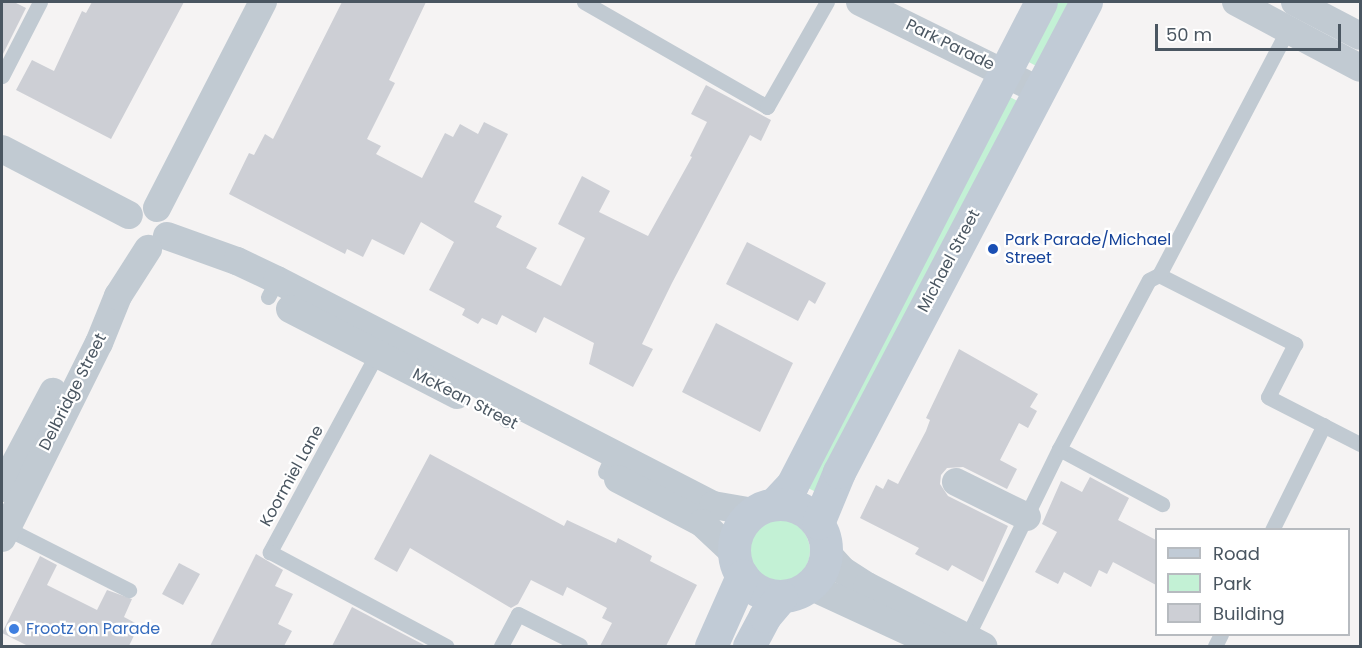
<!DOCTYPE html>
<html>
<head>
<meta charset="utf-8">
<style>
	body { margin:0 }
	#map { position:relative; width:1362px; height:648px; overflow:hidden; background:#f5f3f3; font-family:Poppins,sans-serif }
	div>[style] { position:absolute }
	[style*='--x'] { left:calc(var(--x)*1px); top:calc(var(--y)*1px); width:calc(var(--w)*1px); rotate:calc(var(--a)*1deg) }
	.green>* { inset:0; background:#c3f1d5 }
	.round { border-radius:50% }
	.building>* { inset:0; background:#cdcfd5 }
	.lane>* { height:15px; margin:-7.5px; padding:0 7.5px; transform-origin:7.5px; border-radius:7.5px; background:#c1cad2 }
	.street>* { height:28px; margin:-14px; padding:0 14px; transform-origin:14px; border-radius:14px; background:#c1cad2 }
	.secondary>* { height:33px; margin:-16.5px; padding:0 16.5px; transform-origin:16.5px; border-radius:16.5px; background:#c1cbd6 }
	.secondary>.ring { margin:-16.5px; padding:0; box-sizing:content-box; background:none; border:33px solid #c1cbd6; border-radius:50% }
	.dots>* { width:16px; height:16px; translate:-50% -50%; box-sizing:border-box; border:3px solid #fff; border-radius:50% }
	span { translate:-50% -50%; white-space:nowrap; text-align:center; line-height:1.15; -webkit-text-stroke:4.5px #fff; paint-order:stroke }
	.street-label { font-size:16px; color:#4a5661 }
	.transit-label { font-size:16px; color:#164399 }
	.left { translate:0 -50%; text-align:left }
	.shop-label { font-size:16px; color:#366cbe }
	.frame { position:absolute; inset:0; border:3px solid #4a5661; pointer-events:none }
	.legend { position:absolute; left:1155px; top:528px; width:195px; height:108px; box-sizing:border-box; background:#fff; border:2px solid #b7bbc0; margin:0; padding:8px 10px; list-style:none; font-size:18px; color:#4a5661 }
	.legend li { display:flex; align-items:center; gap:12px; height:30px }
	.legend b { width:30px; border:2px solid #b7bbc0 }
	.scale { position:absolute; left:1155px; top:24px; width:186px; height:27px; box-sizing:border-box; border:3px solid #4a5661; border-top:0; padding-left:8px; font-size:18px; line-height:21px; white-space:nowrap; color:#4a5661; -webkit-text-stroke:4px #fff; paint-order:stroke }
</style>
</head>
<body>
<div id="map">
	<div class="green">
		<div style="clip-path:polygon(1053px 2px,1077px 2px,1042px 69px,1023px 59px)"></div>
		<div style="clip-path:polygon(1004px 94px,1023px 104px,822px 495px,802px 485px)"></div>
		<div class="round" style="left:746px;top:519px;width:64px;height:64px"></div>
	</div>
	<div class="building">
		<div style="clip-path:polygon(2px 2px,14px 2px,26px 8px,2px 56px)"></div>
		<div style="clip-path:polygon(92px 2px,184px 2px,111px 139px,16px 90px,32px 60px,54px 71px,82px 11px,86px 13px)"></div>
		<div style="clip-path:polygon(342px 2px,426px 2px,389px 80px,395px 83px,367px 139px,381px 146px,376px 154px,422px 178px,445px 133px,453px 137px,460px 124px,478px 134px,484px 122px,508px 134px,474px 202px,502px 216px,496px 227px,537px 248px,526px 268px,561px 286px,585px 238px,558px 224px,582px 176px,610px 191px,599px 212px,648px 236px,692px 157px,690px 156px,707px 122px,691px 114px,706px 85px,771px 120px,761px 141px,750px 135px,672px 283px,642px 344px,653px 349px,633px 387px,589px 364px,594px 343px,544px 317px,536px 333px,502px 315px,497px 325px,482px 318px,478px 324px,462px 315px,465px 309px,429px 290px,454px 242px,421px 222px,404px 255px,372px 239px,363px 257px,347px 249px,345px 254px,229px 194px,249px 153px,254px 155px,265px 134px,273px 139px)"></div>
		<div style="clip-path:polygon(747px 242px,826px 283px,815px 304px,809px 300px,798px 321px,726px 284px)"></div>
		<div style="clip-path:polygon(716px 323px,793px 363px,760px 432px,682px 392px)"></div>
		<div style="clip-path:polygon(959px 349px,1038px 394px,1030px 407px,1037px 411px,1028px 428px,1019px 423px,1000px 460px,1017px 469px,1007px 489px,963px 467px,947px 468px,941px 475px,940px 484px,948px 496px,1008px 526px,983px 582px,952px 565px,948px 571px,915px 554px,919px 548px,860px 518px,876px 485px,883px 489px,888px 479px,898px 484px,926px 431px,930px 420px,926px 418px)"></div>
		<div style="clip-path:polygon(430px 454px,564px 526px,567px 520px,616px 543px,618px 538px,652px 556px,650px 561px,697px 585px,666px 646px,600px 646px,612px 623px,602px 618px,607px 608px,567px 587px,563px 596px,531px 580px,518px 604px,511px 608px,410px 548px,397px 572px,374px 559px)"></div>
		<div style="clip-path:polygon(1090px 477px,1129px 498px,1118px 520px,1156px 540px,1156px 585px,1113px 562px,1107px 574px,1099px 570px,1091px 587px,1064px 572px,1058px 584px,1035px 572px,1057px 532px,1042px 524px,1061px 481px,1082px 492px)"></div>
		<div style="clip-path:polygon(256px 554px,283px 570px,275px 586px,293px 594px,278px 624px,292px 631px,284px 646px,210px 646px)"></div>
		<div style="clip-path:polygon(40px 556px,57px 565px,47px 585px,97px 610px,107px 590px,132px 599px,124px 617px,139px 625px,129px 646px,28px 646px,2px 633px)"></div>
		<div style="clip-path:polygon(179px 563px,200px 574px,183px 605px,162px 594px)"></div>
		<div style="clip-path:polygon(352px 607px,426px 646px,332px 646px)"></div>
	</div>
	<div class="lane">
		<div style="--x:584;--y:2;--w:211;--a:29.8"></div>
		<div style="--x:767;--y:107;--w:121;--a:-60.3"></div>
		<div style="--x:2;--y:76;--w:83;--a:-62.8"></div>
		<div style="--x:1159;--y:275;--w:153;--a:26.9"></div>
		<div style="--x:1295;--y:344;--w:59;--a:117"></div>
		<div style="--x:1268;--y:397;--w:103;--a:27.1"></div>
		<div style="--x:268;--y:297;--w:19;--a:-62"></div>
		<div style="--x:379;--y:350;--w:230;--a:118.4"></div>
		<div style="--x:270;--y:552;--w:200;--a:28.1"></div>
		<div style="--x:506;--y:420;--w:19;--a:-62"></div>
		<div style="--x:1059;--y:449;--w:117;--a:28.1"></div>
		<div style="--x:605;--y:472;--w:20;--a:-66"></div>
		<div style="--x:6;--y:528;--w:138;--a:26.8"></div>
		<div style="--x:1272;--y:530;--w:117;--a:-63.7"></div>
		<div style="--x:965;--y:641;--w:214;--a:-63.9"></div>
		<div style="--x:1059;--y:449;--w:191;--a:-62"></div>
		<div style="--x:1149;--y:280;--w:11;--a:-27"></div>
		<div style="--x:1159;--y:275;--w:278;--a:-62.3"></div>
		<div style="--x:501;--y:646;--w:36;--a:-62"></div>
		<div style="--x:518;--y:614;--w:69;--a:26.6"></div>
		<div style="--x:1215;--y:646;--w:13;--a:-63"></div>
	</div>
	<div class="street">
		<div style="--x:860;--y:2;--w:199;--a:26.3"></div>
		<div style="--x:1236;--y:2;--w:140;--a:28"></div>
		<div style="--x:1295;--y:2;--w:73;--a:27.6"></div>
		<div style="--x:2;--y:149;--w:143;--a:27.5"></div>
		<div style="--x:157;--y:208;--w:232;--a:-62.8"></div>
		<div style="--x:167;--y:236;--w:74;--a:19.7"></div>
		<div style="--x:237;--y:261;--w:44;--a:25.4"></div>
		<div style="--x:277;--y:280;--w:491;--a:27.3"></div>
		<div style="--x:713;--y:505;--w:41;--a:9.9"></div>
		<div style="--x:290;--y:309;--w:188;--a:27.2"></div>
		<div style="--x:618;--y:479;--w:95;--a:27.6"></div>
		<div style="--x:702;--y:523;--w:44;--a:43.2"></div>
		<div style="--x:956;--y:482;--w:79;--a:26.2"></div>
		<div style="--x:2;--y:488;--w:109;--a:-62"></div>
		<div style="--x:2;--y:538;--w:218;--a:-63.6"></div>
		<div style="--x:99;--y:343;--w:51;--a:-68"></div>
		<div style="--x:118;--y:296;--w:56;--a:-57.4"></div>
		<div style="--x:826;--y:552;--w:24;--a:48"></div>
		<div style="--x:842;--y:570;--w:30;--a:33"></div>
		<div style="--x:867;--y:586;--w:131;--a:27.3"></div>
		<div style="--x:810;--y:586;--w:143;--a:24.8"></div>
	</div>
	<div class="secondary">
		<div style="--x:775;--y:503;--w:25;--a:-47"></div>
		<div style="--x:792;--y:485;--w:543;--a:-62.73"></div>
		<div class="ring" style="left:734px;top:504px;width:59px;height:59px"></div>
		<div style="--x:818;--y:523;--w:55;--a:-67.6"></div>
		<div style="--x:839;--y:472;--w:531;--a:-62.28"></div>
		<div style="--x:711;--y:646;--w:77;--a:-66.1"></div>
		<div style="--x:749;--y:646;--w:34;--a:-62"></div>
		<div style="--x:765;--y:616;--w:25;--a:-50"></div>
	</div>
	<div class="dots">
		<div style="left:993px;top:249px;background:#1a4fb4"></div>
		<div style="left:14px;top:629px;background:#3f7fe0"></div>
	</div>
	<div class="street-label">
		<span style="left:950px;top:45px;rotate:26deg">Park Parade</span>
		<span style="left:949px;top:261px;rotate:-62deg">Michael Street</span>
		<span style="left:73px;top:392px;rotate:-63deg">Delbridge Street</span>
		<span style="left:465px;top:399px;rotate:27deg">McKean Street</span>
		<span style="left:292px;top:476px;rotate:-61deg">Koormiel Lane</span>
	</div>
	<div class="transit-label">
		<span class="left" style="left:1005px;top:249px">Park Parade/Michael<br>Street</span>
	</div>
	<div class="shop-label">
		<span class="left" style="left:26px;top:629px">Frootz on Parade</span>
	</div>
	<div class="frame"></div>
	<ul class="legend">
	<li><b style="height:8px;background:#c1cbd6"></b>Road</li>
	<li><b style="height:16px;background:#c3f1d5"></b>Park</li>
	<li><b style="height:16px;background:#cdcfd5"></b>Building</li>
	</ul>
	<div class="scale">50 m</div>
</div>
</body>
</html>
